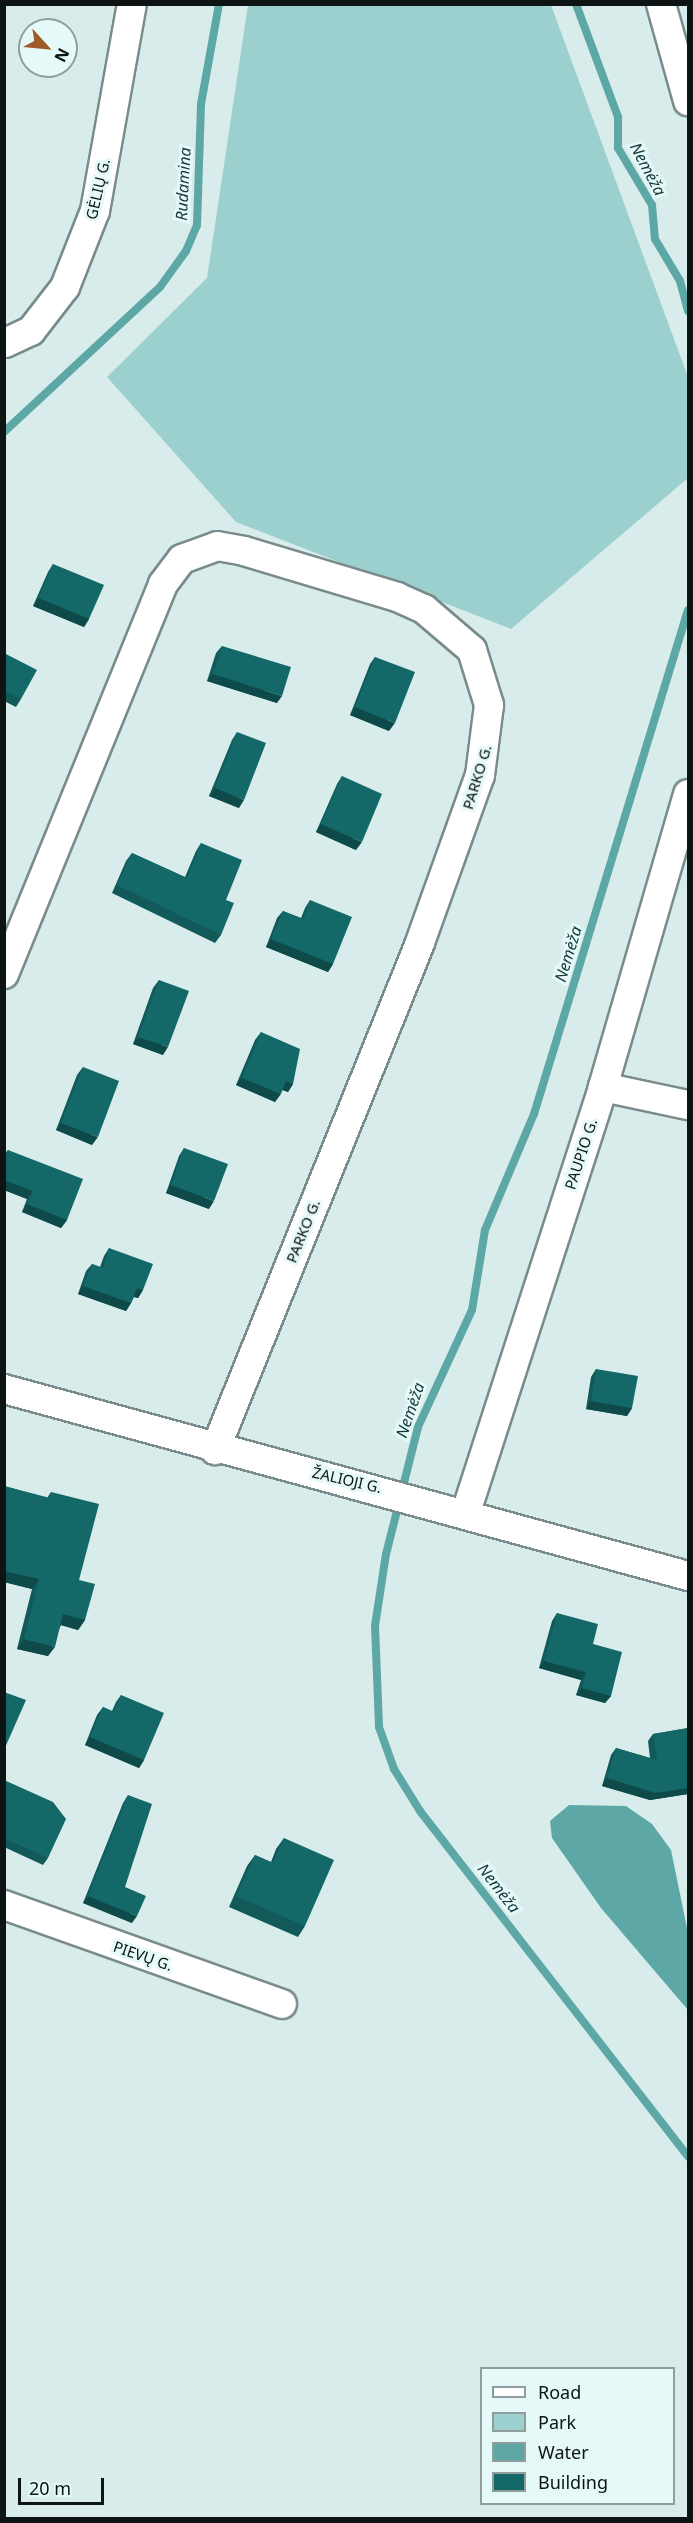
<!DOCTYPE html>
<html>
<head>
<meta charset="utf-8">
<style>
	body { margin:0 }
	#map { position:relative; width:693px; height:2523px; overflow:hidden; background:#d8eceb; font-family:"Noto Sans",sans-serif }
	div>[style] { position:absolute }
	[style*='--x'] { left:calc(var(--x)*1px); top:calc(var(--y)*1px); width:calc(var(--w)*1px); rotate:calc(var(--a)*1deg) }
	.green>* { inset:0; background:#9cd0ce }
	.water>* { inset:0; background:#5da8a6 }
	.stream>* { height:8px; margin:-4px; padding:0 4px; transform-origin:4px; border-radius:4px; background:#5da8a6 }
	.roads { filter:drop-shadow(2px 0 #798b8b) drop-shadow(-2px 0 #798b8b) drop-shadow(0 2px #798b8b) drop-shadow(0 -2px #798b8b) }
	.minor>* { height:28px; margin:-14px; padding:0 14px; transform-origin:14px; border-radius:14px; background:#fff }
	.wall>* { inset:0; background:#115a59 }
	.shaded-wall>* { inset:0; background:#0e4a49 }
	.building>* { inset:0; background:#146968 }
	span { translate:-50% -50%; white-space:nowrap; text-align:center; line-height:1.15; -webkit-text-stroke:6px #e5f9f8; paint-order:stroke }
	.street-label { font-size:15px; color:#0e1414 }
	.water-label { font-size:16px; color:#123837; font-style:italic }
	.frame { position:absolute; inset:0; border:6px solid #0e1414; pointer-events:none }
	.legend { position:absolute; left:480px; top:2367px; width:195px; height:138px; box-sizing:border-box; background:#e5f9f8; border:2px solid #8f9d9d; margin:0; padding:8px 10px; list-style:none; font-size:18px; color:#0e1414 }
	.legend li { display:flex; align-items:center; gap:12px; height:30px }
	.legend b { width:30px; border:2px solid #8f9d9d }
	.north { position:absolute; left:18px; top:18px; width:60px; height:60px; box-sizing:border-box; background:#e5f9f8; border:2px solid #8f9d9d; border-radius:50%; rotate:117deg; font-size:16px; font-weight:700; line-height:24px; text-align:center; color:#0e1414 }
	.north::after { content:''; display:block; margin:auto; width:21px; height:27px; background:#9e5b2a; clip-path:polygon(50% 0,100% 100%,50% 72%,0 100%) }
	.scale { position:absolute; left:18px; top:2478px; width:86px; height:27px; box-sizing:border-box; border:3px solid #0e1414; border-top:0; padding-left:8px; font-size:18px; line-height:21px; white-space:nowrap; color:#0e1414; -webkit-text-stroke:4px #e5f9f8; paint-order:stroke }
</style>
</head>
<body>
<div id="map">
	<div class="green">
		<div style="clip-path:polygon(248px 5px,551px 5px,688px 377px,688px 478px,511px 629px,236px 522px,107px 377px,207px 278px)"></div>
	</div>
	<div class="water">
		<div style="clip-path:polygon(569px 1805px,626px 1806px,652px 1824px,671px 1850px,688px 1933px,688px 2010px,601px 1908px,552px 1838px,550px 1821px)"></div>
	</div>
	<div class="stream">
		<div style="--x:576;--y:4;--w:121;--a:69.6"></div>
		<div style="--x:618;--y:117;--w:31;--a:90"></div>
		<div style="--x:618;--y:148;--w:66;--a:59.2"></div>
		<div style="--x:652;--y:205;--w:34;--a:85"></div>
		<div style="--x:655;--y:239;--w:49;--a:59.2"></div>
		<div style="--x:680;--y:281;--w:31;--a:75"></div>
		<div style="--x:4;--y:432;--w:213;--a:-42.9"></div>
		<div style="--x:160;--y:287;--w:44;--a:-54.2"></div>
		<div style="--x:186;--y:251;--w:28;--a:-67"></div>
		<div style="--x:197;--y:225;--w:121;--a:-88.1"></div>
		<div style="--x:201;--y:104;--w:102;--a:-79.8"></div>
		<div style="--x:688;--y:610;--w:527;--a:106.99"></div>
		<div style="--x:534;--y:1114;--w:126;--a:112.9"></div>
		<div style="--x:485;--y:1230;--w:81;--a:99.2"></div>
		<div style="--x:472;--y:1310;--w:129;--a:114.8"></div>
		<div style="--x:418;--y:1427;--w:131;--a:104.1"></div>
		<div style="--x:386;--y:1554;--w:73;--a:98.7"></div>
		<div style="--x:375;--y:1626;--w:101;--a:87.7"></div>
		<div style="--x:379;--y:1727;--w:45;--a:70.3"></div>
		<div style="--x:394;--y:1769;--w:49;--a:58.2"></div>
		<div style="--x:420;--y:1811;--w:437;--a:52.2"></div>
	</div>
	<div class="roads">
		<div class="minor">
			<div style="--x:661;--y:4;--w:101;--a:74.4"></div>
			<div style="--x:5;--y:343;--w:29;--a:-25"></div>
			<div style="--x:31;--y:331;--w:56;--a:-52.3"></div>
			<div style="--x:65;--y:287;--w:82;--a:-68.5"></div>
			<div style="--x:95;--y:211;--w:210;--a:-79.9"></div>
			<div style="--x:4;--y:974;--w:421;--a:-67.8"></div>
			<div style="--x:163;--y:584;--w:31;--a:-53"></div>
			<div style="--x:182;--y:559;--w:37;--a:-20"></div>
			<div style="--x:217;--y:546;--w:27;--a:10"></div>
			<div style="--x:244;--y:551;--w:160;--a:16.7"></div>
			<div style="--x:397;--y:597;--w:30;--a:24"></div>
			<div style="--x:424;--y:609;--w:63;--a:40.5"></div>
			<div style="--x:472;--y:650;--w:58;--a:72.8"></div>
			<div style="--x:489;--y:705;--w:71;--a:97.3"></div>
			<div style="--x:480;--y:775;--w:178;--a:109.7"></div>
			<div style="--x:420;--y:943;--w:547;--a:112.02"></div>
			<div style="--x:603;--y:1087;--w:87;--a:12"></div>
			<div style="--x:4;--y:1389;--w:709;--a:15.29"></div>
			<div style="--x:466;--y:1512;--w:447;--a:-72.1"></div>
			<div style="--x:603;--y:1087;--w:305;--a:-73.8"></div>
			<div style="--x:4;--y:1905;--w:295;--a:19.6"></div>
		</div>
	</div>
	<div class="wall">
		<div style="clip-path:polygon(53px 564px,89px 619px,84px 627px,33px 606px,48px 572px)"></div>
		<div style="clip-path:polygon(222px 646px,277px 703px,207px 681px,216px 653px)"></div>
		<div style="clip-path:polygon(4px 653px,21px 699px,16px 707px,4px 701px)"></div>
		<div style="clip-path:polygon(375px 657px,389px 731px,350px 715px,370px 664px)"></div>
		<div style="clip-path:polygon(237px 732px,239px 808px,209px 796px,232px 740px)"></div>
		<div style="clip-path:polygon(342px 776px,356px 850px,316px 832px,337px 784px)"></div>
		<div style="clip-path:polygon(201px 843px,226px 900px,221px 935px,215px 943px,112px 893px,126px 861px,132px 853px,185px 877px,196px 851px)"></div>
		<div style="clip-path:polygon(310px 900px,333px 964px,328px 972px,266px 947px,277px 918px,283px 911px,301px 918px,305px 908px)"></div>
		<div style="clip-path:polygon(159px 980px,163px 1055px,133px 1044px,153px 988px)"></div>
		<div style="clip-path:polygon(261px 1032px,293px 1084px,288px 1092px,282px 1090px,275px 1102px,236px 1085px,255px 1040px)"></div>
		<div style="clip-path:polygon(83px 1067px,92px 1145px,56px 1130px,77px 1075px)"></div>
		<div style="clip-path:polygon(184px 1148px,209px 1209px,166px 1193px,179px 1156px)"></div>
		<div style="clip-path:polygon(8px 1150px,67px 1220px,61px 1228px,22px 1212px,27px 1199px,4px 1190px,4px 1155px)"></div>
		<div style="clip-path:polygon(109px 1248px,143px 1290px,138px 1298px,134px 1297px,131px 1303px,126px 1311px,78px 1294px,86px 1271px,92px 1264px,100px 1267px,104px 1256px)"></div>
		<div style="clip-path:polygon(596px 1369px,632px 1408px,627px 1416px,586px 1409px,591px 1377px)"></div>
		<div style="clip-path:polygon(4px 1486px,47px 1498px,51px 1492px,79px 1580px,85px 1620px,78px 1630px,61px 1625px,48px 1656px,17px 1649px,32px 1589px,4px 1582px)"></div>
		<div style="clip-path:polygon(557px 1613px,593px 1644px,611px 1696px,605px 1703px,576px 1695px,581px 1680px,539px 1668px,552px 1621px)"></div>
		<div style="clip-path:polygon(121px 1695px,144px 1760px,139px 1768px,85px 1745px,97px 1715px,103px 1707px,112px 1711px,116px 1702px)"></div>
		<div style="clip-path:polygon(688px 1728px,688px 1794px,650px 1800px,602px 1786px,611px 1755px,616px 1748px,650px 1758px,648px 1741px,653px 1734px)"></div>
		<div style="clip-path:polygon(4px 1780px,48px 1858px,43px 1865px,4px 1847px)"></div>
		<div style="clip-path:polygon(128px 1795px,125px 1887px,132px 1923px,83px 1903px,123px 1803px)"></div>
		<div style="clip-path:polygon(284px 1838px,305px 1926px,298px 1937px,229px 1907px,247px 1866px,255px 1855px,271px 1862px,276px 1849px)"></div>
	</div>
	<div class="shaded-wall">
		<div style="clip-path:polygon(39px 598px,89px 619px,84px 627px,33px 606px)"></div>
		<div style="clip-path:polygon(213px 674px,282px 696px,277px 703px,207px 681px)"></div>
		<div style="clip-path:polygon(355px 707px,395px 723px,389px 731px,350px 715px)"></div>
		<div style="clip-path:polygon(215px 788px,244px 800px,239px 808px,209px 796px)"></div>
		<div style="clip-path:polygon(321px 824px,362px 842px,356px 850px,316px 832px)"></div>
		<div style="clip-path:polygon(271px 939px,333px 964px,328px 972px,266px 947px)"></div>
		<div style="clip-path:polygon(138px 1037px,168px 1047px,163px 1055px,133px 1044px)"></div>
		<div style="clip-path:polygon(242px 1078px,281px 1094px,275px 1102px,236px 1085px)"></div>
		<div style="clip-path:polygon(286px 1081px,293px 1084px,288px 1092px,281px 1089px)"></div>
		<div style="clip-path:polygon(61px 1123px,98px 1137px,92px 1145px,56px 1130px)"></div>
		<div style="clip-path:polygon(4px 1180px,33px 1191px,27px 1199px,4px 1190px)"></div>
		<div style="clip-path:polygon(171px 1185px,214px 1201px,209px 1209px,166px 1193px)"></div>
		<div style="clip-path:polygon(27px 1204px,67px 1220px,61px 1228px,22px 1212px)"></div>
		<div style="clip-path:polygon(83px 1286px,131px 1303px,126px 1311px,78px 1294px)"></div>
		<div style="clip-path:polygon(137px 1288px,143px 1290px,138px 1298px,131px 1296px)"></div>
		<div style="clip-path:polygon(591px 1401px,632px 1408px,627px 1416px,586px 1409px)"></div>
		<div style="clip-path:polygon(4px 1571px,39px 1579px,32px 1589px,4px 1582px)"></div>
		<div style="clip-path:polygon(63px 1614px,85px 1620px,78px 1630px,57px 1624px)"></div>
		<div style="clip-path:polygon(24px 1639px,55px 1647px,48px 1656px,17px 1649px)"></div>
		<div style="clip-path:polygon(544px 1661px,586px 1672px,581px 1680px,539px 1668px)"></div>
		<div style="clip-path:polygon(582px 1688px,611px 1696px,605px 1703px,576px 1695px)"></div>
		<div style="clip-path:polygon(90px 1737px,144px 1760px,139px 1768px,85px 1745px)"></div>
		<div style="clip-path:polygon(607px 1778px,688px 1788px,688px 1794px,650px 1800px,602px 1786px)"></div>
		<div style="clip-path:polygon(88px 1896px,137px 1916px,132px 1923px,83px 1903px)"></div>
	</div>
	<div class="building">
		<div style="clip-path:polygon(53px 564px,104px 585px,89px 619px,39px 598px)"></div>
		<div style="clip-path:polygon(222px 646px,291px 667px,282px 696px,213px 674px)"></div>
		<div style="clip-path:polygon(4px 653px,37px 670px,21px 699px,4px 690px)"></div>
		<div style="clip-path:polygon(375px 657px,415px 672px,395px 723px,355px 707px)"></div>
		<div style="clip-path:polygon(237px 732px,266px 743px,244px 800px,215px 788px)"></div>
		<div style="clip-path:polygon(342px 776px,382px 794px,362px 842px,321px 824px)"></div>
		<div style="clip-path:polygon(201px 843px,242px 860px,226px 900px,234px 903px,221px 935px,117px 885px,132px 853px,187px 878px)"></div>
		<div style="clip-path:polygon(310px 900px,352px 917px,333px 964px,271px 939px,283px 911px,303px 919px)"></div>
		<div style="clip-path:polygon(159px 980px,189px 991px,168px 1047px,138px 1037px)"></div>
		<div style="clip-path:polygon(261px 1032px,300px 1049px,293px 1084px,286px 1081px,281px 1094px,242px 1078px)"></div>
		<div style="clip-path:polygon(83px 1067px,119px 1081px,98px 1137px,61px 1123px)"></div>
		<div style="clip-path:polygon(184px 1148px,228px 1164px,214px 1201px,171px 1185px)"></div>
		<div style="clip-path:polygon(8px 1150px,83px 1179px,67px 1220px,27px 1204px,33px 1191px,4px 1180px,4px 1159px)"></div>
		<div style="clip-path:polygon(109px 1248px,153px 1264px,143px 1290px,137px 1288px,131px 1303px,83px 1286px,92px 1264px,103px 1268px)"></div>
		<div style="clip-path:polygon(596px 1369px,638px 1376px,632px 1408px,591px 1401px)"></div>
		<div style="clip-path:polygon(4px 1486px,50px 1498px,51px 1492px,99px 1504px,79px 1580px,95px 1584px,85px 1620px,63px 1614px,55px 1647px,24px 1639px,39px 1579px,4px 1571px)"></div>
		<div style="clip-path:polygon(557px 1613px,598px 1624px,593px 1644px,622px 1652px,611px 1696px,582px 1688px,586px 1672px,544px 1661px)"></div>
		<div style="clip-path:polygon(4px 1692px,26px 1700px,4px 1750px)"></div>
		<div style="clip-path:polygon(121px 1695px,164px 1713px,144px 1760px,90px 1737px,103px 1707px,114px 1712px)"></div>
		<div style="clip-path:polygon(688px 1728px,688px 1788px,655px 1793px,607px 1778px,616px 1748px,657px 1760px,653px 1734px)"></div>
		<div style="clip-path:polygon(4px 1780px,53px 1802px,66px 1819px,48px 1858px,4px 1838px,4px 1834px,7px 1828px,4px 1827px)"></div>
		<div style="clip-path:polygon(128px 1795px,152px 1804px,125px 1887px,146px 1896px,137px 1916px,88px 1896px)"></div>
		<div style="clip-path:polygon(284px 1838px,334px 1860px,305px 1926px,236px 1896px,255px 1855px,273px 1863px)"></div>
	</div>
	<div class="street-label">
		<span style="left:98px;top:189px;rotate:-77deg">GĖLIŲ G.</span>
		<span style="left:477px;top:777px;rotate:-73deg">PARKO G.</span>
		<span style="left:581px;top:1154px;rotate:-72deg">PAUPIO G.</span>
		<span style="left:303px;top:1231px;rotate:-68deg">PARKO G.</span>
		<span style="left:347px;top:1480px;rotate:13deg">ŽALIOJI G.</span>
		<span style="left:143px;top:1956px;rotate:19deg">PIEVŲ G.</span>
	</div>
	<div class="water-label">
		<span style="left:648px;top:169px;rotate:62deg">Nemėža</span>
		<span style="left:183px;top:184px;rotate:-87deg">Rudamina</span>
		<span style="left:568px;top:954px;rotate:-73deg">Nemėža</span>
		<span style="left:410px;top:1410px;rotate:-71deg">Nemėža</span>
		<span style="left:499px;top:1888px;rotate:52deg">Nemėža</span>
	</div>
	<div class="frame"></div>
	<ul class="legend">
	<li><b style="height:8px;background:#fff"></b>Road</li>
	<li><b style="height:16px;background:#9cd0ce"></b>Park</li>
	<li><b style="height:16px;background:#5da8a6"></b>Water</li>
	<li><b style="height:16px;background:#146968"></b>Building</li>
	</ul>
	<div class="north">N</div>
	<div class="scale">20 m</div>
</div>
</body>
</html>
